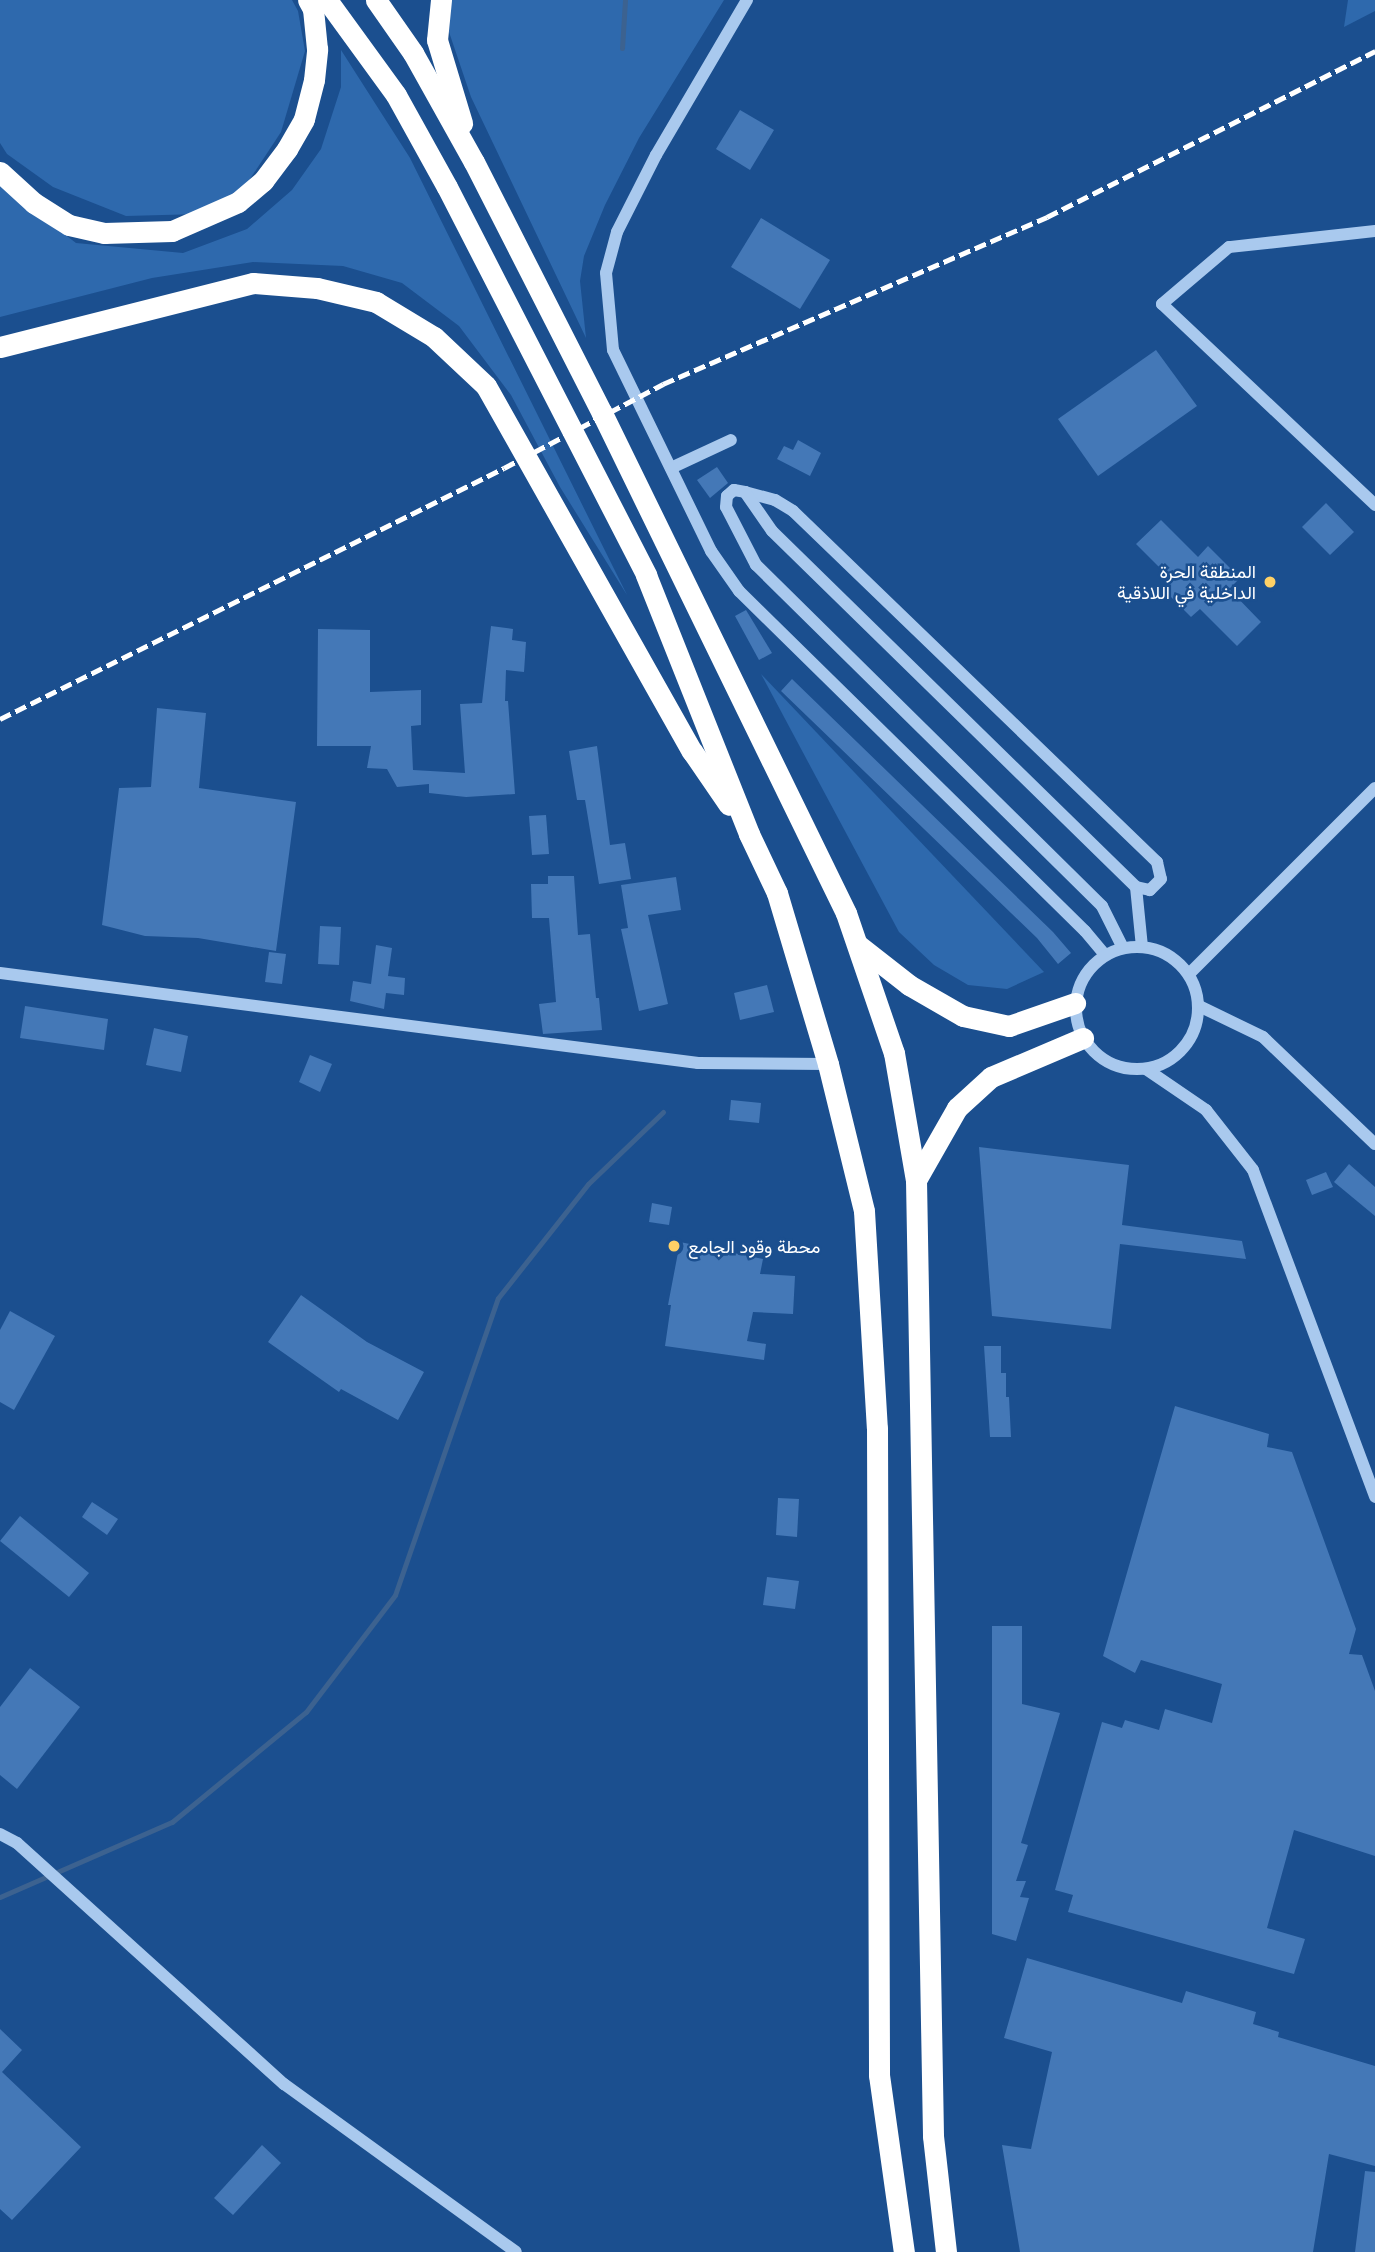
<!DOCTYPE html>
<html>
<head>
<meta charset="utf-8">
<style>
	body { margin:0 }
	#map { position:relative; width:1375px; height:2252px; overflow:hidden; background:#1b4f8f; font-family:"Open Sans",Vazirmatn,sans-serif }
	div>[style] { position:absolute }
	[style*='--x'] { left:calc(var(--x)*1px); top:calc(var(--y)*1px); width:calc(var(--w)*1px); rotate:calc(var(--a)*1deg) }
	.green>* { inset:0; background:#2e69ad }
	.stream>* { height:5px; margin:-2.5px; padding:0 2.5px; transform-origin:2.5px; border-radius:2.5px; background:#3c6290 }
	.building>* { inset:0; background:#4478b7 }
	.minor>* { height:12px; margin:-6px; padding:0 6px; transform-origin:6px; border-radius:6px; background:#a9c9ee }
	.minor>.ring { margin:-6px; padding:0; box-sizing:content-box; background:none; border:12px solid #a9c9ee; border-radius:50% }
	.highway>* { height:21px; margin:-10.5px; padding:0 10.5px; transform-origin:10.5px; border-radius:10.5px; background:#fff }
	.rail>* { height:5px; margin-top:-2.5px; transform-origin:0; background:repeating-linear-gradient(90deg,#fff 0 12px,transparent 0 17px) }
	.dots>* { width:19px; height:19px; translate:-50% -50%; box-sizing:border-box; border:4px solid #1b4f8f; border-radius:50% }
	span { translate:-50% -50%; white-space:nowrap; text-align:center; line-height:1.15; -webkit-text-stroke:5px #1b4f8f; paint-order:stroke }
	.poi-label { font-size:18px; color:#fff }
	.right { translate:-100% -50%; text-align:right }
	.left { translate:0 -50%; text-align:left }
</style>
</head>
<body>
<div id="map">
	<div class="green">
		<div style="clip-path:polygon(0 0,292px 0,298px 11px,305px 51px,281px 132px,246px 185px,200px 214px,126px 216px,53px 187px,7px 154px,0 143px)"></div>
		<div style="clip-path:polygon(451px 0,724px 0,639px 138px,605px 205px,584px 256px,580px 281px,586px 338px,471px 97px,449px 32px)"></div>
		<div style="clip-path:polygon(1348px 0,1375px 0,1375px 11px,1344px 27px)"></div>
		<div style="clip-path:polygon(341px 50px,410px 158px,627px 595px,560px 487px,511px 395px,459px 326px,402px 283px,343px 266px,253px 262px,152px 278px,0 317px,0 185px,76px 243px,183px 253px,247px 229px,292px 190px,321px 149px,341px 87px)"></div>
		<div style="clip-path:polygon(761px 674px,1044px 972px,1007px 989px,968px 985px,934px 965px,899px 932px)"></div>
	</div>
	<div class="stream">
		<div style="--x:622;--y:48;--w:48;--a:-86.4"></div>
		<div style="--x:0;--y:1897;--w:188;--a:-23.6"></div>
		<div style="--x:172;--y:1822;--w:173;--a:-39.4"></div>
		<div style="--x:306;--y:1712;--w:147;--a:-52.7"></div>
		<div style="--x:395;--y:1595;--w:314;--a:-70.9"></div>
		<div style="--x:498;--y:1298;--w:145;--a:-51.7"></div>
		<div style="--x:588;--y:1184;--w:104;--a:-43.8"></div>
	</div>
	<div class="building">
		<div style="clip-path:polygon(740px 110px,774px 130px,750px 170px,716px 149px)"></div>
		<div style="clip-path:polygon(761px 218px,830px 260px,800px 309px,731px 267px)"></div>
		<div style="clip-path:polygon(1156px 350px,1197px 406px,1098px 476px,1058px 419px)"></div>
		<div style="clip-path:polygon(798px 440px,821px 453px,810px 476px,777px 459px,784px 446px,793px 450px)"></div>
		<div style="clip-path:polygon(717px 467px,728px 483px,710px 498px,697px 480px)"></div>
		<div style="clip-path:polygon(1326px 503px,1354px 532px,1330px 555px,1302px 527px)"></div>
		<div style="clip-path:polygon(1161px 520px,1198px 557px,1208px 546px,1240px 578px,1229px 589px,1261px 622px,1237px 646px,1200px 609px,1191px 617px,1164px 590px,1173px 581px,1136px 544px)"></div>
		<div style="clip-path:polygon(746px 610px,772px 653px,759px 660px,735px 616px)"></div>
		<div style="clip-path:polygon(491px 626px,513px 629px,512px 640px,526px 642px,524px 672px,506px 670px,505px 701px,508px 701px,515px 794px,466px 797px,429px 793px,429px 784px,397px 787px,387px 769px,367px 768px,371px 746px,317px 746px,318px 629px,370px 630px,370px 692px,421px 690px,421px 725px,411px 726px,413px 770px,465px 773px,460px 704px,482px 703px)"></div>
		<div style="clip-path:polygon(792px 679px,1053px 932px,1071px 953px,1058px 964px,1037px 938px,781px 691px)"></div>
		<div style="clip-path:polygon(157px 708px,206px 713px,199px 788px,296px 802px,276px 951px,198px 938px,145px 936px,102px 925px,119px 788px,151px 787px)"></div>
		<div style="clip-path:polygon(597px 746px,610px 845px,625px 843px,631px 879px,599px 884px,585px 800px,577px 800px,569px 751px)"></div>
		<div style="clip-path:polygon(546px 815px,549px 854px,532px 855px,529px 816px)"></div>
		<div style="clip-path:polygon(548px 876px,574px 876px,578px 935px,590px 934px,596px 998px,599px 998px,602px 1030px,543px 1034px,539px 1004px,556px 1002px,549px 918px,532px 918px,531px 884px,548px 884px)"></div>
		<div style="clip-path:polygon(676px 877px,681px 910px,648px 915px,668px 1004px,639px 1011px,621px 929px,628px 928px,621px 885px)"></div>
		<div style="clip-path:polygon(320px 926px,341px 927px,339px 965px,318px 964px)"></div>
		<div style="clip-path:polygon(376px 945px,392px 948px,388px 976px,405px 978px,404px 995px,386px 993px,384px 1009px,350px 1001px,353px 981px,371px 984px)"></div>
		<div style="clip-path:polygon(269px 952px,286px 954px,282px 984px,265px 982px)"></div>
		<div style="clip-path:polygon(767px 985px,774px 1012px,740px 1020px,734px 993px)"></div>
		<div style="clip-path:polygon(25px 1006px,108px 1019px,104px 1050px,20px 1038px)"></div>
		<div style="clip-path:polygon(154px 1028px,188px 1036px,181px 1072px,146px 1065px)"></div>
		<div style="clip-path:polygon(310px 1055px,332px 1064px,320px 1092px,299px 1082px)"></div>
		<div style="clip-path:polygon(731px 1100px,761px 1103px,759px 1123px,729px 1120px)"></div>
		<div style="clip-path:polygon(979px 1147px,1129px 1165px,1122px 1225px,1242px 1241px,1246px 1259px,1120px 1244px,1111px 1329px,992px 1316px)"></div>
		<div style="clip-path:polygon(1349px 1164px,1375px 1187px,1375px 1216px,1334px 1182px)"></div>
		<div style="clip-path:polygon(1326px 1172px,1333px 1187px,1312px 1195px,1306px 1180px)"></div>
		<div style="clip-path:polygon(652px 1203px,672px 1207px,669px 1225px,649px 1222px)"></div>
		<div style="clip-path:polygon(680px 1242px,763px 1259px,760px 1274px,795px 1276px,793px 1314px,753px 1312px,747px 1341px,766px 1344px,764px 1360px,665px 1346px,671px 1305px,668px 1305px)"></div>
		<div style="clip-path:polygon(301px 1295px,367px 1342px,424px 1372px,398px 1420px,341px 1389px,339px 1392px,268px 1342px)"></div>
		<div style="clip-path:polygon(10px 1311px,55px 1336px,14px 1410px,0 1402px,0 1330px)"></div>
		<div style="clip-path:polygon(984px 1346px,1001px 1346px,1001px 1373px,1006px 1373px,1006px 1397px,1009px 1397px,1011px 1437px,990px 1437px)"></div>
		<div style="clip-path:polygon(1175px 1406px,1269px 1434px,1267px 1447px,1292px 1452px,1356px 1629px,1349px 1654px,1362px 1655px,1375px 1691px,1375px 1856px,1294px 1830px,1267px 1928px,1305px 1939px,1294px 1974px,1068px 1912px,1073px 1895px,1055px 1890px,1102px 1722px,1122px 1728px,1125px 1720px,1159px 1730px,1165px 1709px,1212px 1723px,1222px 1684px,1141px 1660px,1135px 1673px,1103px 1656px)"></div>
		<div style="clip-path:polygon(778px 1498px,799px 1499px,797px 1537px,776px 1535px)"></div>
		<div style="clip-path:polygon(92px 1502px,118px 1519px,107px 1535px,82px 1517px)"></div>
		<div style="clip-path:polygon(20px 1516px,89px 1573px,69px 1597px,0 1541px)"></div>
		<div style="clip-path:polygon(767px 1577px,799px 1581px,795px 1609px,763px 1605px)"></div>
		<div style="clip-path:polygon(992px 1626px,1022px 1626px,1022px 1704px,1060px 1713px,1021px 1843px,1028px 1845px,1016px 1881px,1026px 1881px,1020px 1897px,1029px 1898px,1016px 1941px,992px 1934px)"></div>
		<div style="clip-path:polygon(30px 1668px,80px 1707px,17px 1789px,0 1775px,0 1707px)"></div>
		<div style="clip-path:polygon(1027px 1958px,1182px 2003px,1186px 1991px,1256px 2012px,1253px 2024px,1279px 2032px,1278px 2037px,1375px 2066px,1375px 2166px,1329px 2154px,1313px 2252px,1020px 2252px,1002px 2145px,1031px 2149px,1052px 2052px,1004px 2038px)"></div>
		<div style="clip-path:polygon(0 2029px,22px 2050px,2px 2072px,81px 2147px,12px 2220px,0 2209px)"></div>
		<div style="clip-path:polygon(262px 2145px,281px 2163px,233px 2215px,214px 2198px)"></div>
		<div style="clip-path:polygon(1365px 2171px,1375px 2172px,1375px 2252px,1355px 2252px)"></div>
	</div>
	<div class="minor">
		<div style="--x:747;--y:0;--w:180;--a:120.4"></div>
		<div style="--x:656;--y:155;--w:86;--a:116.9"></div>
		<div style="--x:617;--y:232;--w:42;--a:105"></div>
		<div style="--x:606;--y:273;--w:77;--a:84.8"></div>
		<div style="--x:613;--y:350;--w:224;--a:64"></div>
		<div style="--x:711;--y:551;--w:49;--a:55"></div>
		<div style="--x:739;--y:591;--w:485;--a:44.5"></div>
		<div style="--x:1085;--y:931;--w:31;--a:50"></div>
		<div style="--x:1375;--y:231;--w:147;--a:173.7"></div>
		<div style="--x:1229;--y:247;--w:88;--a:139.6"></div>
		<div style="--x:1162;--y:304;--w:293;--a:43.3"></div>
		<div style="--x:671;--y:468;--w:66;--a:-25"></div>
		<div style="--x:745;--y:492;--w:31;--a:15"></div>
		<div style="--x:775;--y:500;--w:21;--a:31"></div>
		<div style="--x:793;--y:511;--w:506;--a:43.96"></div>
		<div style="--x:1157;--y:862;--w:17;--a:77"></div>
		<div style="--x:1161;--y:879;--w:16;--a:135"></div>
		<div style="--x:1150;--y:890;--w:14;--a:-168"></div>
		<div class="ring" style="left:1076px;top:947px;width:110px;height:110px"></div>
		<div style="--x:1123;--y:948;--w:47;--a:-116.6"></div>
		<div style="--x:1102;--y:906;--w:486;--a:-135.4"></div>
		<div style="--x:756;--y:565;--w:65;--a:-117.3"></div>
		<div style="--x:726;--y:507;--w:11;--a:-85"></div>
		<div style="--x:727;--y:496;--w:9;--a:-41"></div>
		<div style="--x:734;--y:490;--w:11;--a:10"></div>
		<div style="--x:745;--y:492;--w:47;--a:55.3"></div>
		<div style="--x:772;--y:531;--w:509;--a:44.36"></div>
		<div style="--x:1136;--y:887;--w:60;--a:84.3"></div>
		<div style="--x:0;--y:973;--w:704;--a:7.35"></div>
		<div style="--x:698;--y:1063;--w:130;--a:0.4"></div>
		<div style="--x:1189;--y:974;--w:263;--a:-45"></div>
		<div style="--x:1199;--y:1006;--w:71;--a:25.8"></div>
		<div style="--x:1263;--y:1037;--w:155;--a:43.7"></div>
		<div style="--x:1146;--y:1069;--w:73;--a:34.3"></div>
		<div style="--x:1206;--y:1110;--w:76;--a:51.9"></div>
		<div style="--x:1253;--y:1170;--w:349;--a:69.5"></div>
		<div style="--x:0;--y:1834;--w:19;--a:28"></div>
		<div style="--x:17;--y:1843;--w:360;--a:42.1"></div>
		<div style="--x:284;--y:2084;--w:286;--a:35.9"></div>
	</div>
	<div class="highway">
		<div style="--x:327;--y:0;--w:117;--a:54"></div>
		<div style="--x:396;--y:95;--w:105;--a:61"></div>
		<div style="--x:447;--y:187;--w:436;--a:62.8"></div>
		<div style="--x:646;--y:575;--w:279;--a:68.3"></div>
		<div style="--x:749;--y:834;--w:65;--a:64.6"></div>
		<div style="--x:777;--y:893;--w:178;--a:73.4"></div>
		<div style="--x:828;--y:1064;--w:151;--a:76.2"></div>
		<div style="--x:864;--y:1211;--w:217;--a:86.6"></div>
		<div style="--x:877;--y:1428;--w:647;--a:89.82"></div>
		<div style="--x:879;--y:2075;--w:179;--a:82"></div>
		<div style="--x:376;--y:0;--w:65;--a:55.1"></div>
		<div style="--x:413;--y:53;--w:125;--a:60.8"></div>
		<div style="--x:474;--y:162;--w:282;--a:63"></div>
		<div style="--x:602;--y:413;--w:556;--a:63.99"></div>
		<div style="--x:846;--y:913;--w:148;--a:71.1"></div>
		<div style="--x:894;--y:1053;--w:129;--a:80.2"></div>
		<div style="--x:916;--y:1180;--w:956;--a:88.98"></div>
		<div style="--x:933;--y:2136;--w:117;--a:83.6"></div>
		<div style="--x:441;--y:0;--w:40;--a:95.7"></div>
		<div style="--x:437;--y:40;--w:87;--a:73.2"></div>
		<div style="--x:0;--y:172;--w:46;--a:42.4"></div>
		<div style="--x:34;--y:203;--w:41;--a:32.2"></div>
		<div style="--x:69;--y:225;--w:36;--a:13"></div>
		<div style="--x:104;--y:233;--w:68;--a:-1.7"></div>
		<div style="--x:172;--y:231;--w:72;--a:-23.7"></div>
		<div style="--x:238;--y:202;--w:33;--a:-40"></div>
		<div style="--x:263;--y:181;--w:40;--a:-53"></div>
		<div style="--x:287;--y:149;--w:34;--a:-60"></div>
		<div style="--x:304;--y:119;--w:40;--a:-75.6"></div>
		<div style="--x:314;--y:80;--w:31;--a:-84"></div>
		<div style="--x:317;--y:49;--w:40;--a:-95.7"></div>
		<div style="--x:313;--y:9;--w:10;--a:-119"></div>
		<div style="--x:0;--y:347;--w:261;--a:-14.2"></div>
		<div style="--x:253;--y:283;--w:64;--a:4.5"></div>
		<div style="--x:317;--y:288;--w:61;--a:13.3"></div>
		<div style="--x:376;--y:302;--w:68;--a:31.1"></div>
		<div style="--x:434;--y:337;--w:71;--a:43.3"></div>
		<div style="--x:486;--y:386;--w:419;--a:60.6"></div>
		<div style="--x:692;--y:751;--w:65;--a:55.6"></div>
		<div style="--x:858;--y:945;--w:65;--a:38.1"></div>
		<div style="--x:909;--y:985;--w:62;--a:29.9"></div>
		<div style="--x:963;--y:1016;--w:47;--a:12.3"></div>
		<div style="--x:1009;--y:1026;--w:70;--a:-19.2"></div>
		<div style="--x:916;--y:1180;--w:83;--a:-60.3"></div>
		<div style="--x:957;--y:1108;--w:46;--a:-42.4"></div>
		<div style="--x:991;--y:1077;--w:100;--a:-23"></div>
	</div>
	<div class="rail">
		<div style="--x:0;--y:719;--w:563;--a:-26.47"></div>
		<div style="--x:504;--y:468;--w:180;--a:-27.8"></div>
		<div style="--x:663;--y:384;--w:419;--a:-23.5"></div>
		<div style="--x:1047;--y:217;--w:368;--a:-26.8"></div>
	</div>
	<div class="dots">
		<div style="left:1270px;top:582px;background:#ffd166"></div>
		<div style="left:674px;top:1246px;background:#ffd166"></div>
	</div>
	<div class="poi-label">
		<span class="right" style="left:1256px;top:582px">المنطقة الحرة<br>الداخلية في اللاذقية</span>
		<span class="left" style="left:688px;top:1246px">محطة وقود الجامع</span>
	</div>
</div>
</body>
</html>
